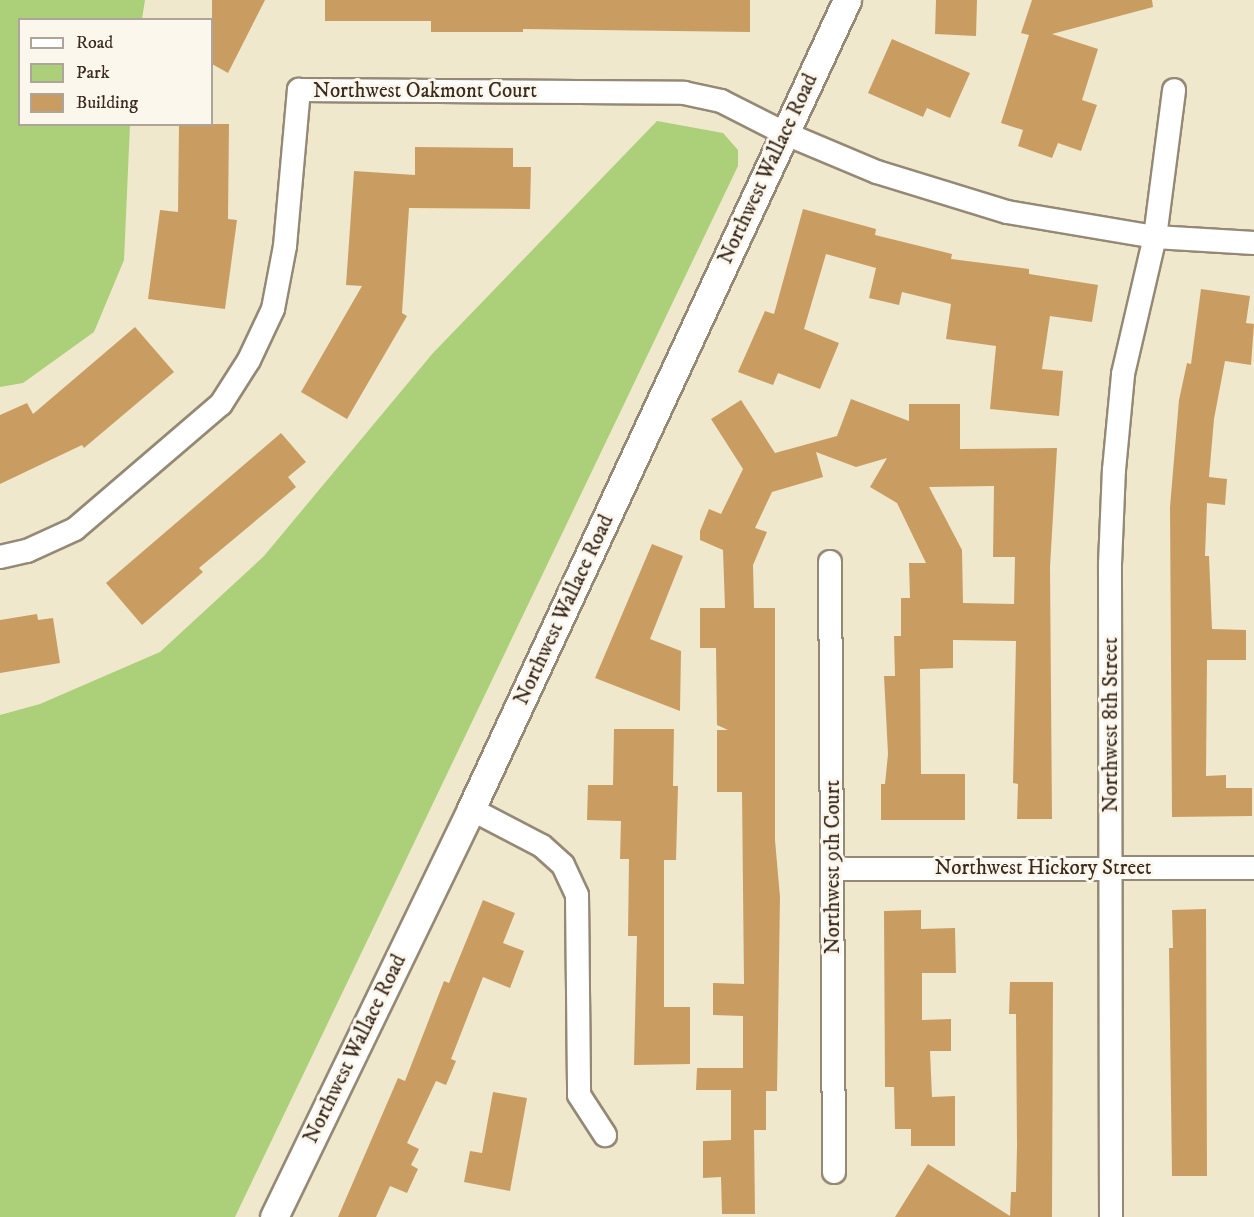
<!DOCTYPE html>
<html>
<head>
<meta charset="utf-8">
<style>
	body { margin:0 }
	#map { position:relative; width:1254px; height:1217px; overflow:hidden; background:#efe8cd; font-family:"IM FELL DW Pica",serif }
	div>[style] { position:absolute }
	[style*='--x'] { left:calc(var(--x)*1px); top:calc(var(--y)*1px); width:calc(var(--w)*1px); rotate:calc(var(--a)*1deg) }
	.green>* { inset:0; background:#abd079 }
	.building>* { inset:0; background:#c99d61 }
	.roads { filter:drop-shadow(2px 0 #958976) drop-shadow(-2px 0 #958976) drop-shadow(0 2px #958976) drop-shadow(0 -2px #958976) }
	.minor>* { height:22px; margin:-11px; padding:0 11px; transform-origin:11px; border-radius:11px; background:#fff }
	.tertiary>* { height:27px; margin:-13.5px; padding:0 13.5px; transform-origin:13.5px; border-radius:13.5px; background:#fff }
	span { translate:-50% -50%; white-space:nowrap; text-align:center; line-height:1.15; -webkit-text-stroke:6px #fbf7ec; paint-order:stroke }
	.street-label { font-size:21px; color:#3b2a1e }
	.legend { position:absolute; left:18px; top:18px; width:195px; height:108px; box-sizing:border-box; background:#fbf7ec; border:2px solid #aea59a; margin:0; padding:8px 10px; list-style:none; font-size:18px; color:#3b2a1e }
	.legend li { display:flex; align-items:center; gap:12px; height:30px }
	.legend b { width:30px; border:2px solid #aea59a }
</style>
</head>
<body>
<div id="map">
	<div class="green">
		<div style="clip-path:polygon(0 0,145px 0,142px 19px,20px 20px,20px 124px,130px 125px,124px 260px,94px 332px,23px 383px,0 387px)"></div>
		<div style="clip-path:polygon(657px 121px,723px 133px,738px 150px,738px 166px,235px 1217px,0 1217px,0 715px,40px 704px,160px 652px,264px 556px,433px 353px)"></div>
	</div>
	<div class="building">
		<div style="clip-path:polygon(212px 0,265px 0,228px 73px,212px 64px)"></div>
		<div style="clip-path:polygon(325px 0,750px 0,750px 32px,523px 29px,523px 32px,431px 32px,431px 21px,325px 21px)"></div>
		<div style="clip-path:polygon(936px 0,977px 0,976px 36px,935px 34px)"></div>
		<div style="clip-path:polygon(1032px 0,1152px 0,1153px 7px,1052px 34px,1098px 49px,1082px 100px,1097px 105px,1081px 151px,1058px 143px,1052px 158px,1018px 146px,1023px 130px,1001px 123px,1029px 35px,1021px 33px)"></div>
		<div style="clip-path:polygon(892px 39px,970px 73px,950px 118px,927px 108px,923px 117px,868px 93px)"></div>
		<div style="clip-path:polygon(179px 124px,229px 124px,228px 219px,237px 220px,225px 309px,148px 299px,160px 210px,178px 212px)"></div>
		<div style="clip-path:polygon(415px 147px,513px 148px,513px 167px,531px 167px,530px 209px,409px 208px,402px 313px,407px 316px,347px 419px,301px 392px,362px 286px,346px 285px,354px 171px,415px 175px)"></div>
		<div style="clip-path:polygon(803px 209px,876px 229px,875px 235px,952px 254px,951px 259px,1029px 269px,1029px 274px,1098px 285px,1092px 322px,1050px 316px,1042px 369px,1063px 371px,1059px 416px,990px 409px,996px 346px,946px 339px,951px 304px,902px 292px,899px 305px,869px 298px,876px 268px,826px 254px,804px 329px,839px 343px,820px 389px,778px 373px,773px 385px,738px 372px,765px 311px,774px 314px)"></div>
		<div style="clip-path:polygon(1201px 289px,1250px 296px,1246px 323px,1254px 324px,1251px 365px,1225px 361px,1214px 419px,1209px 477px,1227px 479px,1225px 505px,1207px 503px,1205px 556px,1209px 556px,1212px 629px,1246px 630px,1246px 660px,1207px 660px,1206px 776px,1226px 775px,1226px 788px,1252px 788px,1252px 816px,1172px 817px,1170px 507px,1179px 400px,1187px 363px,1191px 364px)"></div>
		<div style="clip-path:polygon(135px 327px,174px 372px,84px 448px,82px 445px,0 484px,0 415px,27px 403px,33px 414px)"></div>
		<div style="clip-path:polygon(evenodd,851px 399px,909px 421px,909px 404px,960px 404px,960px 449px,1057px 448px,1050px 567px,1052px 819px,1017px 819px,1018px 784px,1013px 783px,1016px 641px,953px 640px,953px 668px,920px 669px,921px 774px,965px 774px,965px 820px,881px 820px,881px 784px,885px 784px,888px 754px,884px 676px,895px 676px,894px 636px,901px 636px,901px 598px,910px 598px,909px 563px,926px 563px,897px 503px,870px 487px,887px 458px,856px 467px,816px 452px,823px 477px,772px 492px,755px 528px,767px 532px,753px 565px,754px 608px,775px 608px,775px 840px,780px 897px,777px 1091px,766px 1091px,766px 1130px,754px 1130px,755px 1214px,722px 1214px,721px 1177px,703px 1178px,703px 1141px,731px 1140px,731px 1090px,696px 1090px,697px 1068px,743px 1068px,743px 1016px,713px 1015px,713px 983px,744px 984px,742px 792px,717px 792px,717px 730px,728px 730px,717px 725px,716px 648px,700px 648px,700px 608px,725px 608px,723px 550px,700px 540px,700px 531px,709px 509px,721px 514px,743px 469px,711px 419px,741px 400px,775px 453px,837px 436px,851px 399px,994px 486px,993px 557px,1015px 557px,1014px 604px,963px 603px,962px 550px,929px 487px,994px 486px)"></div>
		<div style="clip-path:polygon(281px 433px,306px 462px,288px 477px,296px 487px,199px 568px,203px 572px,142px 625px,106px 583px)"></div>
		<div style="clip-path:polygon(652px 544px,683px 556px,650px 639px,681px 651px,680px 711px,595px 678px)"></div>
		<div style="clip-path:polygon(37px 614px,38px 620px,53px 618px,60px 663px,0 673px,0 620px)"></div>
		<div style="clip-path:polygon(614px 729px,674px 729px,673px 786px,678px 786px,676px 860px,664px 860px,664px 1007px,690px 1007px,690px 1064px,634px 1065px,637px 936px,628px 936px,629px 859px,620px 859px,621px 821px,587px 820px,588px 785px,613px 785px)"></div>
		<div style="clip-path:polygon(483px 900px,515px 913px,503px 943px,524px 951px,510px 988px,483px 977px,451px 1059px,456px 1061px,446px 1085px,436px 1081px,407px 1143px,419px 1149px,411px 1165px,418px 1169px,407px 1193px,390px 1186px,376px 1217px,338px 1217px,398px 1078px,405px 1081px,444px 981px,449px 983px)"></div>
		<div style="clip-path:polygon(1206px 909px,1207px 1176px,1172px 1176px,1169px 948px,1173px 948px,1172px 910px)"></div>
		<div style="clip-path:polygon(921px 910px,921px 929px,955px 928px,956px 973px,922px 973px,922px 1020px,951px 1019px,951px 1051px,930px 1051px,932px 1097px,955px 1096px,955px 1146px,911px 1146px,911px 1129px,895px 1129px,894px 1087px,885px 1087px,884px 911px)"></div>
		<div style="clip-path:polygon(1010px 982px,1053px 982px,1052px 1217px,895px 1217px,928px 1164px,1010px 1216px,1011px 1192px,1016px 1192px,1017px 1146px,1016px 1014px,1009px 1014px)"></div>
		<div style="clip-path:polygon(493px 1092px,527px 1098px,510px 1191px,464px 1182px,470px 1151px,482px 1153px)"></div>
	</div>
	<div class="roads">
		<div class="minor">
			<div style="--x:0;--y:557;--w:28;--a:-13"></div>
			<div style="--x:27;--y:551;--w:53;--a:-24.6"></div>
			<div style="--x:75;--y:529;--w:192;--a:-40.6"></div>
			<div style="--x:221;--y:404;--w:52;--a:-57.5"></div>
			<div style="--x:249;--y:360;--w:56;--a:-64.8"></div>
			<div style="--x:273;--y:309;--w:64;--a:-79.2"></div>
			<div style="--x:285;--y:246;--w:157;--a:-84.9"></div>
			<div style="--x:299;--y:90;--w:385;--a:0.4"></div>
			<div style="--x:684;--y:93;--w:38;--a:12"></div>
			<div style="--x:721;--y:101;--w:71;--a:26.9"></div>
			<div style="--x:784;--y:133;--w:101;--a:22.8"></div>
			<div style="--x:877;--y:172;--w:136;--a:17.1"></div>
			<div style="--x:1007;--y:212;--w:150;--a:9.6"></div>
			<div style="--x:1155;--y:237;--w:99;--a:3.5"></div>
			<div style="--x:830;--y:562;--w:610;--a:89.62"></div>
			<div style="--x:471;--y:809;--w:80;--a:27.5"></div>
			<div style="--x:542;--y:846;--w:28;--a:42"></div>
			<div style="--x:563;--y:865;--w:33;--a:65"></div>
			<div style="--x:577;--y:895;--w:200;--a:89.4"></div>
			<div style="--x:579;--y:1095;--w:48;--a:57"></div>
			<div style="--x:833;--y:869;--w:421;--a:-0.1"></div>
			<div style="--x:1111;--y:1217;--w:653;--a:-90.09"></div>
			<div style="--x:1110;--y:564;--w:94;--a:-87.6"></div>
			<div style="--x:1114;--y:470;--w:96;--a:-84.6"></div>
			<div style="--x:1123;--y:374;--w:141;--a:-76.9"></div>
			<div style="--x:1155;--y:237;--w:148;--a:-82.6"></div>
		</div>
		<div class="tertiary">
			<div style="--x:274;--y:1217;--w:453;--a:-64.2"></div>
			<div style="--x:471;--y:809;--w:892;--a:-65.07"></div>
		</div>
	</div>
	<div class="street-label">
		<span style="left:425px;top:91px">Northwest Oakmont Court</span>
		<span style="left:768px;top:169px;rotate:-65deg">Northwest Wallace Road</span>
		<span style="left:564px;top:610px;rotate:-65deg">Northwest Wallace Road</span>
		<span style="left:1111px;top:725px;rotate:-90deg">Northwest 8th Street</span>
		<span style="left:833px;top:867px;rotate:-90deg">Northwest 9th Court</span>
		<span style="left:1043px;top:868px">Northwest Hickory Street</span>
		<span style="left:355px;top:1049px;rotate:-64deg">Northwest Wallace Road</span>
	</div>
	<ul class="legend">
	<li><b style="height:8px;background:#fff"></b>Road</li>
	<li><b style="height:16px;background:#abd079"></b>Park</li>
	<li><b style="height:16px;background:#c99d61"></b>Building</li>
	</ul>
</div>
</body>
</html>
